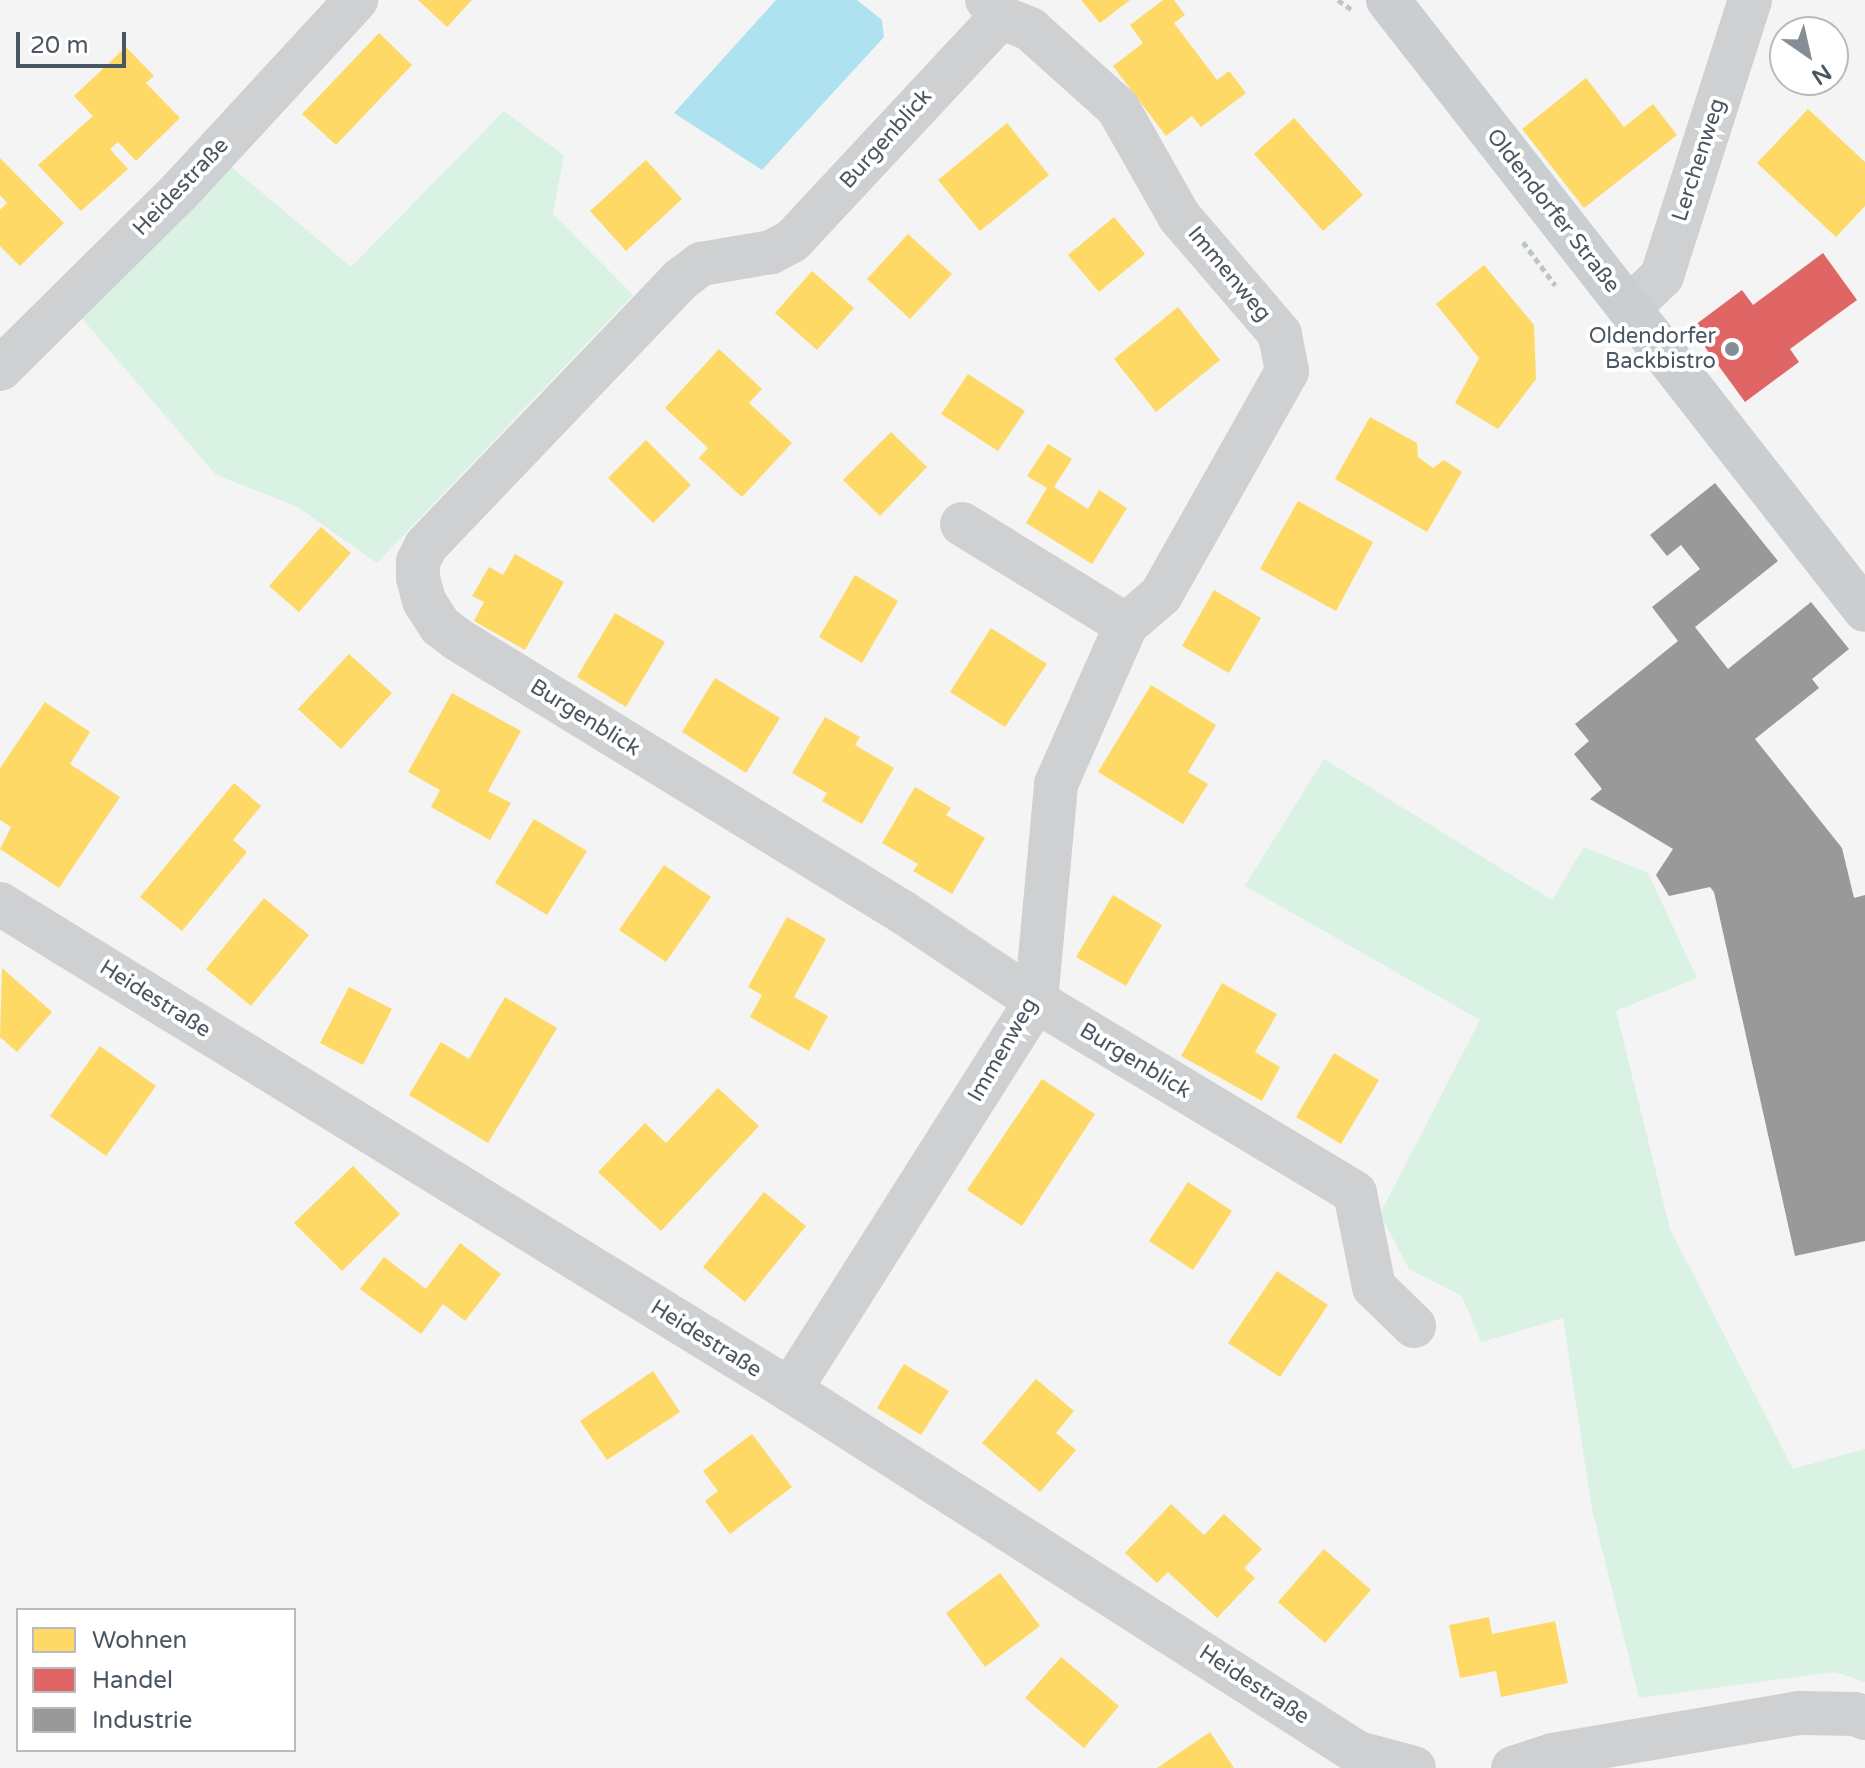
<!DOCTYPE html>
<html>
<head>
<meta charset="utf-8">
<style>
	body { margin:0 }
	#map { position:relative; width:1865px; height:1768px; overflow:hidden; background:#f4f4f4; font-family:"Varela Round",sans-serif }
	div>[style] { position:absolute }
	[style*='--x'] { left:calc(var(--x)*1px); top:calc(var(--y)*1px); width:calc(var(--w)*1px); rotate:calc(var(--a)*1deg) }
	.green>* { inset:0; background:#d9f2e3 }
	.water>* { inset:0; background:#aee2f0 }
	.homes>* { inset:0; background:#ffd966 }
	.shops>* { inset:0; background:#e06666 }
	.industry>* { inset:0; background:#999 }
	.path>* { height:5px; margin-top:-2.5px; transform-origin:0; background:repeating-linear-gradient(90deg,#bcc7c4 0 6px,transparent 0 10px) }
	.minor>* { height:44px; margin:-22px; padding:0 22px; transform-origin:22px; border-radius:22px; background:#ced0d2 }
	.major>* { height:44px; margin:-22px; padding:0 22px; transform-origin:22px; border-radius:22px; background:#caced1 }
	.dots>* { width:22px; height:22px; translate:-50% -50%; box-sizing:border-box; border:4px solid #fff; border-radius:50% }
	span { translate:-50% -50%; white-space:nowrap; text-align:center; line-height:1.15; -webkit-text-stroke:8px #fff; paint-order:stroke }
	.street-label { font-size:22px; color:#4a5661 }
	.poi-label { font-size:22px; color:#4a5661 }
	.right { translate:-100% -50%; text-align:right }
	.legend { position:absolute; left:16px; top:1608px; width:280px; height:144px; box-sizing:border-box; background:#fff; border:2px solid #b7bbc0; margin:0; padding:10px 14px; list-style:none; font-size:24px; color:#4a5661 }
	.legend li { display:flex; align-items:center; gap:16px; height:40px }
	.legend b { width:40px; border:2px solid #b7bbc0 }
	.north { position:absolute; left:1769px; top:16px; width:80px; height:80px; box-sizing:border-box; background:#fff; border:2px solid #b7bbc0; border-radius:50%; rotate:146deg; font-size:22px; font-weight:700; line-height:32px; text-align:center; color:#4a5661 }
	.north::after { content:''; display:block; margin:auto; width:28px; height:36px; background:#868d94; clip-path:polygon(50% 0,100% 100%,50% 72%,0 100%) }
	.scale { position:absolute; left:16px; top:32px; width:110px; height:36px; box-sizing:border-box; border:4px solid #4a5661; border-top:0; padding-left:10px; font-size:24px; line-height:28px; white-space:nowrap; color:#4a5661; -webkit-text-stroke:6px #fff; paint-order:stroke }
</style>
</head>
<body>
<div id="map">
	<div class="green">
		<div style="clip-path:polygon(504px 111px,564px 155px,553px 214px,633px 295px,377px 563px,296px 506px,216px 475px,80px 316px,230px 166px,351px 267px)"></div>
		<div style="clip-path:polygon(1324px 759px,1552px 900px,1584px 847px,1648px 873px,1697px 978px,1616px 1011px,1670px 1229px,1793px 1469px,1865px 1449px,1865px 1682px,1835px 1672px,1639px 1698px,1592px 1509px,1563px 1318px,1481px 1342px,1462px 1296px,1409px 1269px,1380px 1214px,1480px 1020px,1245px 886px)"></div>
	</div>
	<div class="water">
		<div style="clip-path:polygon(776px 0,857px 0,882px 20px,884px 37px,762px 170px,674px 113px)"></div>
	</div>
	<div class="homes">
		<div style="clip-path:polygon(418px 0,472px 0,447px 27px)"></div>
		<div style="clip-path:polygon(1081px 0,1130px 0,1100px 23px)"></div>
		<div style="clip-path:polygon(1163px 0,1174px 0,1185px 15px,1174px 23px,1217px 80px,1229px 71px,1246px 93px,1201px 127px,1192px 116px,1166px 136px,1113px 66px,1143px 43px,1130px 25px)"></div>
		<div style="clip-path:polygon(379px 33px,412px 65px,336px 145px,302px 114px)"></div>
		<div style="clip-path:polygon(126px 47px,154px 76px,146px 83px,180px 118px,136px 161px,118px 142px,110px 149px,128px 169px,81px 211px,38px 165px,93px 116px,74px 96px)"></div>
		<div style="clip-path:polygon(1586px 78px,1624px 127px,1653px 104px,1677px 135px,1584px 208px,1522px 129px)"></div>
		<div style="clip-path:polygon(1808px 109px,1865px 162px,1865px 206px,1836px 237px,1757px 163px)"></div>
		<div style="clip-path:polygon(1294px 118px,1363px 195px,1323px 231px,1254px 154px)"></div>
		<div style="clip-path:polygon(1007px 123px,1049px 175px,980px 231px,938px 180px)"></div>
		<div style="clip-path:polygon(0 158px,64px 223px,20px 266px,0 246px,0 210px,7px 203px,0 195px)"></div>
		<div style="clip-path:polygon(646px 160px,682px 199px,626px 251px,590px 211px)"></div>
		<div style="clip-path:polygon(1114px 217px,1145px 254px,1099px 292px,1068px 255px)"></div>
		<div style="clip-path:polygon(908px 234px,952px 274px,910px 319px,867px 279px)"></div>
		<div style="clip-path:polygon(1484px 265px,1534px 325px,1536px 379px,1498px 429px,1455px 403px,1479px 358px,1436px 304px)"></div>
		<div style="clip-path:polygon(812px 271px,854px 308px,817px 350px,775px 313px)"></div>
		<div style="clip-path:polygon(1178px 307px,1220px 360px,1156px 412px,1114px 359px)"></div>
		<div style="clip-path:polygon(719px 349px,762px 389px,749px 403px,792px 443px,742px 497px,699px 458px,708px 448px,665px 408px)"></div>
		<div style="clip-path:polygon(968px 374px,1025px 411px,998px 451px,941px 414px)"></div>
		<div style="clip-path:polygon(1370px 417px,1417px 443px,1418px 457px,1433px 468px,1444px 460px,1462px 472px,1427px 532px,1335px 479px)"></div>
		<div style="clip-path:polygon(891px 432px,927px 467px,880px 516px,843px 480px)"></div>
		<div style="clip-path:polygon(646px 440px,691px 485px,653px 523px,608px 478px)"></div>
		<div style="clip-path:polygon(1048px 444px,1072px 459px,1054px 487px,1088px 509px,1099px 490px,1127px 508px,1092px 564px,1026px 523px,1047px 488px,1027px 476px)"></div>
		<div style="clip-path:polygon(1298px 501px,1373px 542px,1336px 611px,1260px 569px)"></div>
		<div style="clip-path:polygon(321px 527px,351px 553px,299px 612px,269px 586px)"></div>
		<div style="clip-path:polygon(515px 554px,564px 582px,525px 650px,474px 621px,484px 602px,472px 596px,489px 567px,503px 575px)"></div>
		<div style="clip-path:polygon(855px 575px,898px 601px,862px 663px,819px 637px)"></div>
		<div style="clip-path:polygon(1214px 590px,1261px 618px,1229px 673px,1182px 646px)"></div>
		<div style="clip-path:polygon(615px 613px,665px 642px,626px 707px,577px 677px)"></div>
		<div style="clip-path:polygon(991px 628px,1047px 664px,1005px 727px,950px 692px)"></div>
		<div style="clip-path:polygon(349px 654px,392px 693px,341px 749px,298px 709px)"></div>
		<div style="clip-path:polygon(715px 678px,780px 718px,746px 773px,682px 732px)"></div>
		<div style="clip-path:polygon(1151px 685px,1216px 725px,1188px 772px,1208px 784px,1183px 824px,1098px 772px)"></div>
		<div style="clip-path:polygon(452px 693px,521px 731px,488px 791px,511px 803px,490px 840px,431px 807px,440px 790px,408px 772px)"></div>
		<div style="clip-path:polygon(45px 702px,90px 732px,70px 764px,120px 797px,59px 888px,0 849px,11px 827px,0 820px,0 768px)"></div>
		<div style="clip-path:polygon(825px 717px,860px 737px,855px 745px,894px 768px,862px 824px,822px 801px,827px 793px,792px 773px)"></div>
		<div style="clip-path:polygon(234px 783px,261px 806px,233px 840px,247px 852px,182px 931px,140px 897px)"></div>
		<div style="clip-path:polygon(915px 787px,951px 808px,946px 815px,985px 838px,952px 894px,913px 871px,918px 864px,882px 843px)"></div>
		<div style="clip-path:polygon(534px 819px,587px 851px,547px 915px,495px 883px)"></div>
		<div style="clip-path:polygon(664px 865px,711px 897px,666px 962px,619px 930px)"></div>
		<div style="clip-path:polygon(1113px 895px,1162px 925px,1126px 986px,1076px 957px)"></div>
		<div style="clip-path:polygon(264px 898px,309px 935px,251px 1006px,206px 969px)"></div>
		<div style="clip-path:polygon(787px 917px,826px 939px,794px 997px,828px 1016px,809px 1051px,750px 1017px,762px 995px,748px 987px)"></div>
		<div style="clip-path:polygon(2px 968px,52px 1012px,17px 1052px,0 1037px)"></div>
		<div style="clip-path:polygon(1222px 983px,1277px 1014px,1255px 1052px,1280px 1067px,1262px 1101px,1181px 1056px)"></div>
		<div style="clip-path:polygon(349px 987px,392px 1009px,363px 1065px,320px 1043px)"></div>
		<div style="clip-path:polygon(505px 997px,557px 1028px,488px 1143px,409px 1095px,441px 1042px,469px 1059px)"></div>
		<div style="clip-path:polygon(100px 1046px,156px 1086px,106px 1156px,50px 1116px)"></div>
		<div style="clip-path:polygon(1334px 1053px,1379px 1080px,1341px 1144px,1296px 1117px)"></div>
		<div style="clip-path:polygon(1042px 1079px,1095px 1114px,1022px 1226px,967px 1190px)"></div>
		<div style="clip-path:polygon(718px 1088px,759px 1126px,661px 1231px,598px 1172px,645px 1123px,666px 1143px)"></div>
		<div style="clip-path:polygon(353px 1166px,400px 1214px,342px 1271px,294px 1223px)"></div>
		<div style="clip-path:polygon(1188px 1182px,1232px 1211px,1193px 1270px,1149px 1241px)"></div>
		<div style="clip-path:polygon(764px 1192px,806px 1226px,745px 1302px,703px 1267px)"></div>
		<div style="clip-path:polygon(460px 1243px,501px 1274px,465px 1321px,443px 1304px,421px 1334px,360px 1289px,384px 1257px,426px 1289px)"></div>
		<div style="clip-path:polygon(1277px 1271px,1328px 1305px,1280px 1377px,1228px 1343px)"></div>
		<div style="clip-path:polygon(904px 1364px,949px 1391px,921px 1435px,877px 1408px)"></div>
		<div style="clip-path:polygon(653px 1371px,680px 1412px,607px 1460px,580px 1421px)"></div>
		<div style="clip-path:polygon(1036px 1379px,1074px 1411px,1056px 1433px,1076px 1450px,1040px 1492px,982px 1443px)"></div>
		<div style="clip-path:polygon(752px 1434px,792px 1487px,730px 1534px,705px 1501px,718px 1491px,703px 1471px)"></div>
		<div style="clip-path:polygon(1171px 1504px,1204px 1535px,1224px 1514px,1262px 1549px,1244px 1568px,1255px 1578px,1217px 1618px,1168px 1572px,1157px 1583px,1125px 1553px)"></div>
		<div style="clip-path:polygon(1324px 1549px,1371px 1590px,1325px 1643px,1278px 1602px)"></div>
		<div style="clip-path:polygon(1000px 1573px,1040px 1626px,985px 1667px,946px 1613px)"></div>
		<div style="clip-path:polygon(1489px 1617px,1492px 1634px,1555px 1621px,1568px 1683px,1501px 1697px,1496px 1671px,1460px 1678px,1449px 1625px)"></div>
		<div style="clip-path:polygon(1061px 1657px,1119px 1706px,1084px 1748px,1025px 1698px)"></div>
		<div style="clip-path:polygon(1210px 1732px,1234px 1768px,1157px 1768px)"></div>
	</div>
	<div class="shops">
		<div style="clip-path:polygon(1823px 253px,1857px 300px,1790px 349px,1799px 362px,1745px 402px,1691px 328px,1742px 290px,1753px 305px)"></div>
	</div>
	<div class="industry">
		<div style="clip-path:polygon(1715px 483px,1778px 561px,1695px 627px,1728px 669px,1811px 602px,1849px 649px,1812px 679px,1819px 688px,1755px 739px,1842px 848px,1854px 898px,1865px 895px,1865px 1241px,1795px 1256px,1714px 892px,1710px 887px,1669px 896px,1656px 875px,1673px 849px,1590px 799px,1602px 789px,1574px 754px,1589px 741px,1575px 724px,1678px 641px,1652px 607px,1700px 569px,1681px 545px,1667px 556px,1650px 535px)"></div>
	</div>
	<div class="path">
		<div style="--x:1338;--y:0;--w:16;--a:35"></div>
		<div style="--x:1523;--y:242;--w:54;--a:53.3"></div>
	</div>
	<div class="minor">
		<div style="--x:1001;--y:17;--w:306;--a:133"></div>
		<div style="--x:792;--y:241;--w:24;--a:152"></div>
		<div style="--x:771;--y:252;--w:71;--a:170.3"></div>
		<div style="--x:701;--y:264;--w:26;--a:143"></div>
		<div style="--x:680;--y:280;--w:368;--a:133.7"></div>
		<div style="--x:426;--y:546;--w:18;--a:117"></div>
		<div style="--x:418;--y:562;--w:16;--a:90"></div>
		<div style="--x:418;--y:578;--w:24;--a:75"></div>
		<div style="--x:424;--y:601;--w:30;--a:57"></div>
		<div style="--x:440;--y:626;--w:21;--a:37"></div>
		<div style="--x:457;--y:639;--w:524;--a:31.51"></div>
		<div style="--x:904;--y:913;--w:159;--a:33.7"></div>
		<div style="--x:1036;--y:1001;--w:372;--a:31"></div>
		<div style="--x:1355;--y:1193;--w:96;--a:78.6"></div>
		<div style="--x:1374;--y:1287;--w:56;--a:44.3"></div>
		<div style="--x:1629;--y:308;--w:46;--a:-44.1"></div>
		<div style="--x:1662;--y:276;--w:290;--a:-72.3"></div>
		<div style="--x:0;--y:369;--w:253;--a:-44.7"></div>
		<div style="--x:180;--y:191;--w:260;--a:-47.3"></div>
		<div style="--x:962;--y:524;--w:193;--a:31.6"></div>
		<div style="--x:0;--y:904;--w:928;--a:31.6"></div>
		<div style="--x:790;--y:1390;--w:674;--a:32.58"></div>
		<div style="--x:1358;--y:1753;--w:58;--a:15"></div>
		<div style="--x:790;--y:1390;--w:460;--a:-57.7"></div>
		<div style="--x:1036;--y:1001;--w:218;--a:-84.7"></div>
		<div style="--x:1056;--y:784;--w:174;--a:-66.2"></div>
		<div style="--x:1126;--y:625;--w:46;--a:-40.6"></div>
		<div style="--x:1161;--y:595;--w:257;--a:-60.6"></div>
		<div style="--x:1287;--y:371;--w:38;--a:-101"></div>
		<div style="--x:1280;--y:334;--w:155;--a:-130.6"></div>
		<div style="--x:1179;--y:216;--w:124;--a:-119.5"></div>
		<div style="--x:1118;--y:108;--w:118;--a:-138.1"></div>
		<div style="--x:1030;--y:29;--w:31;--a:-158"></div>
		<div style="--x:1001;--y:17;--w:22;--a:-129"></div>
		<div style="--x:1513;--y:1768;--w:42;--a:-18"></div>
		<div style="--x:1553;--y:1755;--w:251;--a:-9.7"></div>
		<div style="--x:1800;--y:1713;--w:55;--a:1"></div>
		<div style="--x:1855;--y:1714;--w:11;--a:22"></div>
	</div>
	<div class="major">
		<div style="--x:1388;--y:0;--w:774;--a:51.98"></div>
	</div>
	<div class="dots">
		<div style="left:1732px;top:349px;background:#868d94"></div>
	</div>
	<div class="street-label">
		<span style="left:886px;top:139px;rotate:-48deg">Burgenblick</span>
		<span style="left:1699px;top:160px;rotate:-72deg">Lerchenweg</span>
		<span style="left:181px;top:187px;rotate:-46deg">Heidestraße</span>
		<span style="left:1553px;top:211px;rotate:52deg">Oldendorfer Straße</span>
		<span style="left:1229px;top:274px;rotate:50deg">Immenweg</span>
		<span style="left:585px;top:718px;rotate:32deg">Burgenblick</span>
		<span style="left:155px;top:999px;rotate:32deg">Heidestraße</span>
		<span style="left:1003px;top:1050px;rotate:-60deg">Immenweg</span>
		<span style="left:1135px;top:1061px;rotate:31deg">Burgenblick</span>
		<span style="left:706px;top:1339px;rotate:32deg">Heidestraße</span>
		<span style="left:1254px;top:1685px;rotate:33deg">Heidestraße</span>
	</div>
	<div class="poi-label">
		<span class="right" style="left:1716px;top:349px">Oldendorfer<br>Backbistro</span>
	</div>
	<ul class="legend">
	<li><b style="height:22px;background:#ffd966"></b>Wohnen</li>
	<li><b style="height:22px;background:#e06666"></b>Handel</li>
	<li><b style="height:22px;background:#999"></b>Industrie</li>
	</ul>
	<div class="north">N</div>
	<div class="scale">20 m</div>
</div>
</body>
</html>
